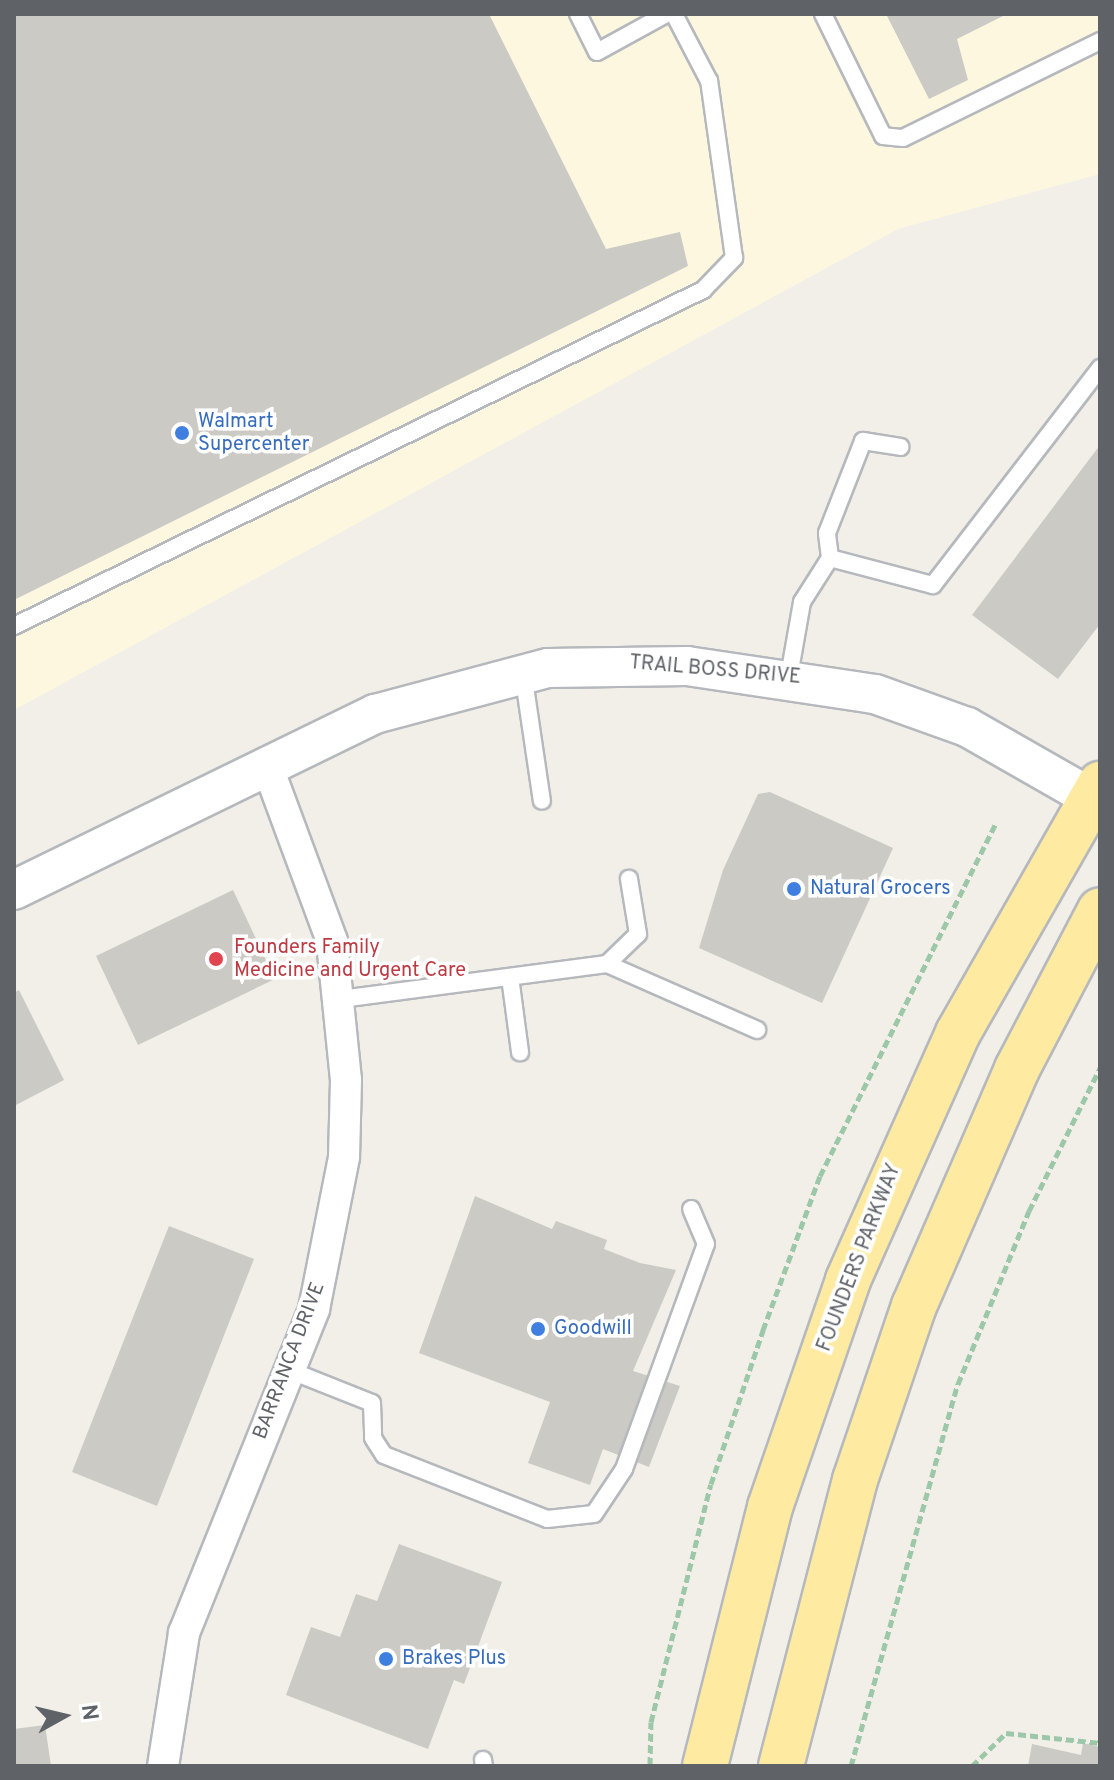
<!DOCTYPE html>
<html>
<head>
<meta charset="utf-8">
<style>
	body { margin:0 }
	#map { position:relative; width:1114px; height:1780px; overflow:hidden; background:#f1efe8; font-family:Overpass,sans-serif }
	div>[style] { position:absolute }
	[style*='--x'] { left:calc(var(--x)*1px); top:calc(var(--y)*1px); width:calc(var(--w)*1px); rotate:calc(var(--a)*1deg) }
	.commercial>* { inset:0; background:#fef7e0 }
	.building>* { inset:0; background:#cccac5 }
	.path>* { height:5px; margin-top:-2.5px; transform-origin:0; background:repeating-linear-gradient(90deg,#9cc7a9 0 8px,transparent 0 12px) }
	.roads { filter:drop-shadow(2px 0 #b5b8bc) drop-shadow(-2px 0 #b5b8bc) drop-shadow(0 2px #b5b8bc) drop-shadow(0 -2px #b5b8bc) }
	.service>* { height:16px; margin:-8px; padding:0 8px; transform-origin:8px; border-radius:8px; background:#fff }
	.minor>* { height:30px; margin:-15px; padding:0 15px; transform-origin:15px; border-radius:15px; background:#fff }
	.tertiary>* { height:38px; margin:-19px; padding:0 19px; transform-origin:19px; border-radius:19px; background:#fff }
	.trunk>* { height:44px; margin:-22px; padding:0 22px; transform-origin:22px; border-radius:22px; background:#feeaa1 }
	.dots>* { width:22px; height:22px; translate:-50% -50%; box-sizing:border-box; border:4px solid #fff; border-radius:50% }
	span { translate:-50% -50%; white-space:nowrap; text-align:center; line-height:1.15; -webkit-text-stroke:7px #fff; paint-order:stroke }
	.shop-label { font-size:20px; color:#366cbe }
	.left { translate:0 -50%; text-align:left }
	.street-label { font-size:20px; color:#5f6368 }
	.health-label { font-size:20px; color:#be3a42 }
	.frame { position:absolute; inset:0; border:16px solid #5f6368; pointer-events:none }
	.north { position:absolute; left:24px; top:1676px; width:80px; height:80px; -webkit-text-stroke:6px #fff; paint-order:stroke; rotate:82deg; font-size:22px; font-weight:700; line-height:32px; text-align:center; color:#5f6368 }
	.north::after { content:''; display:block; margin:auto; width:28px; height:36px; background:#5f6368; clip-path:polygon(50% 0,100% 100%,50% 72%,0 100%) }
</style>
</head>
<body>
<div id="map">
	<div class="commercial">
		<div style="clip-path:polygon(14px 14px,1100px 14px,1100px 174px,898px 229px,14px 710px)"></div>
	</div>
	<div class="building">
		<div style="clip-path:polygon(14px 14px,489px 14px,606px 249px,680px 232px,688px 266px,14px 600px)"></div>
		<div style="clip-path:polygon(886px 14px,1007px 14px,957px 39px,968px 80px,929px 99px)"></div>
		<div style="clip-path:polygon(1100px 445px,1100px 624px,1058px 679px,972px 615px)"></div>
		<div style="clip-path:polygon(770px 792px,893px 848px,822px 1003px,699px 948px,723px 870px,758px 794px)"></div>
		<div style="clip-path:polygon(233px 890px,275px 979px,138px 1045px,96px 956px)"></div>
		<div style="clip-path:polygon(19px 990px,64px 1080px,14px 1106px,14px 993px)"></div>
		<div style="clip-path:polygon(475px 1196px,552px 1229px,556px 1221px,607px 1240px,604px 1249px,640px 1263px,676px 1270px,633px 1371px,680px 1386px,649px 1467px,603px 1449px,590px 1485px,528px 1463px,550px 1402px,419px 1353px)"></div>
		<div style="clip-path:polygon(169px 1226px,254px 1259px,157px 1506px,72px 1472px)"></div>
		<div style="clip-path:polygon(399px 1544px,502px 1582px,464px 1684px,454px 1680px,428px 1749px,286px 1695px,311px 1627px,340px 1637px,356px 1594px,377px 1601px)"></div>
		<div style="clip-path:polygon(45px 1725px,51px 1766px,14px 1766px,14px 1729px)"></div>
		<div style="clip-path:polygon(1083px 1743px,1100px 1747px,1100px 1766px,1028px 1766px,1032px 1744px,1081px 1755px)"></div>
	</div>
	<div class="path">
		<div style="--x:650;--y:1765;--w:43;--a:-88.7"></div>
		<div style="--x:651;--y:1722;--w:245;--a:-75.9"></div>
		<div style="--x:711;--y:1484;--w:163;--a:-71.3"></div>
		<div style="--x:763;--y:1330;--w:164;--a:-69.7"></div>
		<div style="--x:820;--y:1176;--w:394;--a:-63.5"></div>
		<div style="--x:851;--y:1766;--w:397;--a:-74.4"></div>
		<div style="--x:958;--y:1384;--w:187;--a:-67.7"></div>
		<div style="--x:1029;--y:1211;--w:160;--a:-63.6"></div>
		<div style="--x:972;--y:1766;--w:47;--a:-44.1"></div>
		<div style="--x:1006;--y:1733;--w:95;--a:6.1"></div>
	</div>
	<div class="roads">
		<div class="service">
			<div style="--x:578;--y:14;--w:42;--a:63.4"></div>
			<div style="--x:597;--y:52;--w:79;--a:-28.8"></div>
			<div style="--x:823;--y:14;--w:136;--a:63.8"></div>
			<div style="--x:883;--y:136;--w:20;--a:6"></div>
			<div style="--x:903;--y:138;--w:220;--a:-26.2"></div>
			<div style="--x:830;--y:558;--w:106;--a:14.7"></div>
			<div style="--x:933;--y:585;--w:274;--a:-52.4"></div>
			<div style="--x:14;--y:626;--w:767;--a:-26"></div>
			<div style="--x:703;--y:290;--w:45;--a:-45.9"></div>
			<div style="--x:734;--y:258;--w:179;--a:-98"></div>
			<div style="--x:709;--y:81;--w:76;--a:-117.6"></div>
			<div style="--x:523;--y:673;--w:129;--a:81.6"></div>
			<div style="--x:789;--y:676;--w:75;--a:-80"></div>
			<div style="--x:802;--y:602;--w:52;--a:-57.5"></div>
			<div style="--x:830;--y:558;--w:25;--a:-97"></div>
			<div style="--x:827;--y:533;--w:99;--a:-68.6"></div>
			<div style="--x:863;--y:441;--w:38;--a:9"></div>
			<div style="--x:607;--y:964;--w:164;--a:23.7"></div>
			<div style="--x:510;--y:977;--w:76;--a:82.4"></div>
			<div style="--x:341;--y:999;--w:268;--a:-7.5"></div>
			<div style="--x:607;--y:964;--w:43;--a:-44.1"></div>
			<div style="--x:638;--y:934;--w:56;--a:-99.3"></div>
			<div style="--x:289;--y:1370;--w:89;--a:21.7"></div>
			<div style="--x:372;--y:1403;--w:35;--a:88"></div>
			<div style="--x:373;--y:1438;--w:20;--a:57"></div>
			<div style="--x:384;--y:1455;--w:175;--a:21.4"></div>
			<div style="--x:547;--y:1519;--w:47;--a:-6.1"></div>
			<div style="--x:594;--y:1514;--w:54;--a:-56.3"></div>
			<div style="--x:624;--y:1469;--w:239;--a:-70"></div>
			<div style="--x:706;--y:1244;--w:38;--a:-113"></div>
			<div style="--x:483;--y:1760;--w:6;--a:81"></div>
		</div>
		<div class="minor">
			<div style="--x:163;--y:1766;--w:135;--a:-81"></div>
			<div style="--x:184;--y:1633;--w:349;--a:-68.1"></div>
			<div style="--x:314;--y:1309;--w:155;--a:-78.8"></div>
			<div style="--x:344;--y:1157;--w:77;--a:-88.5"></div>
			<div style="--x:346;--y:1080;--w:140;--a:-95.8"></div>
			<div style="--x:332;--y:941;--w:190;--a:-110.3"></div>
		</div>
		<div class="tertiary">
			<div style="--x:14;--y:890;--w:402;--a:-26"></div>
			<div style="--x:375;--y:714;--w:179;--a:-14.9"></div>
			<div style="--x:548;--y:668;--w:139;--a:-0.8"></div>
			<div style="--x:687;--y:666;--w:190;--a:8.5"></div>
			<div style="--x:875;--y:694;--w:98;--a:19.7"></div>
			<div style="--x:967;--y:727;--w:153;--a:29.7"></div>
		</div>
		<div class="trunk">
			<div style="--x:705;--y:1766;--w:267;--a:-75.9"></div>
			<div style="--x:770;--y:1507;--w:240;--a:-71"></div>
			<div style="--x:848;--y:1280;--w:270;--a:-66"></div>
			<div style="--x:958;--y:1033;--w:287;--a:-60.3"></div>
			<div style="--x:781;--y:1766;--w:295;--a:-75.5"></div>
			<div style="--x:855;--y:1480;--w:184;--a:-71.3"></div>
			<div style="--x:914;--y:1306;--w:258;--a:-66.5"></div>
			<div style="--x:1017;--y:1069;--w:179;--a:-62.4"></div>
		</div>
	</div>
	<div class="dots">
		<div style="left:182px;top:433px;background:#3f7fe0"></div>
		<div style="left:794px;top:889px;background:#3f7fe0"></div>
		<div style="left:216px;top:959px;background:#e0444e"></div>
		<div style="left:538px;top:1329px;background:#3f7fe0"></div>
		<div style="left:386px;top:1659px;background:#3f7fe0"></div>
	</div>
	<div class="shop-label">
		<span class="left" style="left:198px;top:434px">Walmart<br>Supercenter</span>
		<span class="left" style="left:810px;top:889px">Natural Grocers</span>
		<span class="left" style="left:554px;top:1329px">Goodwill</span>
		<span class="left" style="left:402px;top:1659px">Brakes Plus</span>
	</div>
	<div class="street-label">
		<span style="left:715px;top:671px;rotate:5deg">TRAIL BOSS DRIVE</span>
		<span style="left:860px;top:1258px;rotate:-69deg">FOUNDERS PARKWAY</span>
		<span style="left:290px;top:1361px;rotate:-69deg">BARRANCA DRIVE</span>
	</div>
	<div class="health-label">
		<span class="left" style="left:234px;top:960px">Founders Family<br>Medicine and Urgent Care</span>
	</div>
	<div class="frame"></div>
	<div class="north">N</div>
</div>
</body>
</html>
